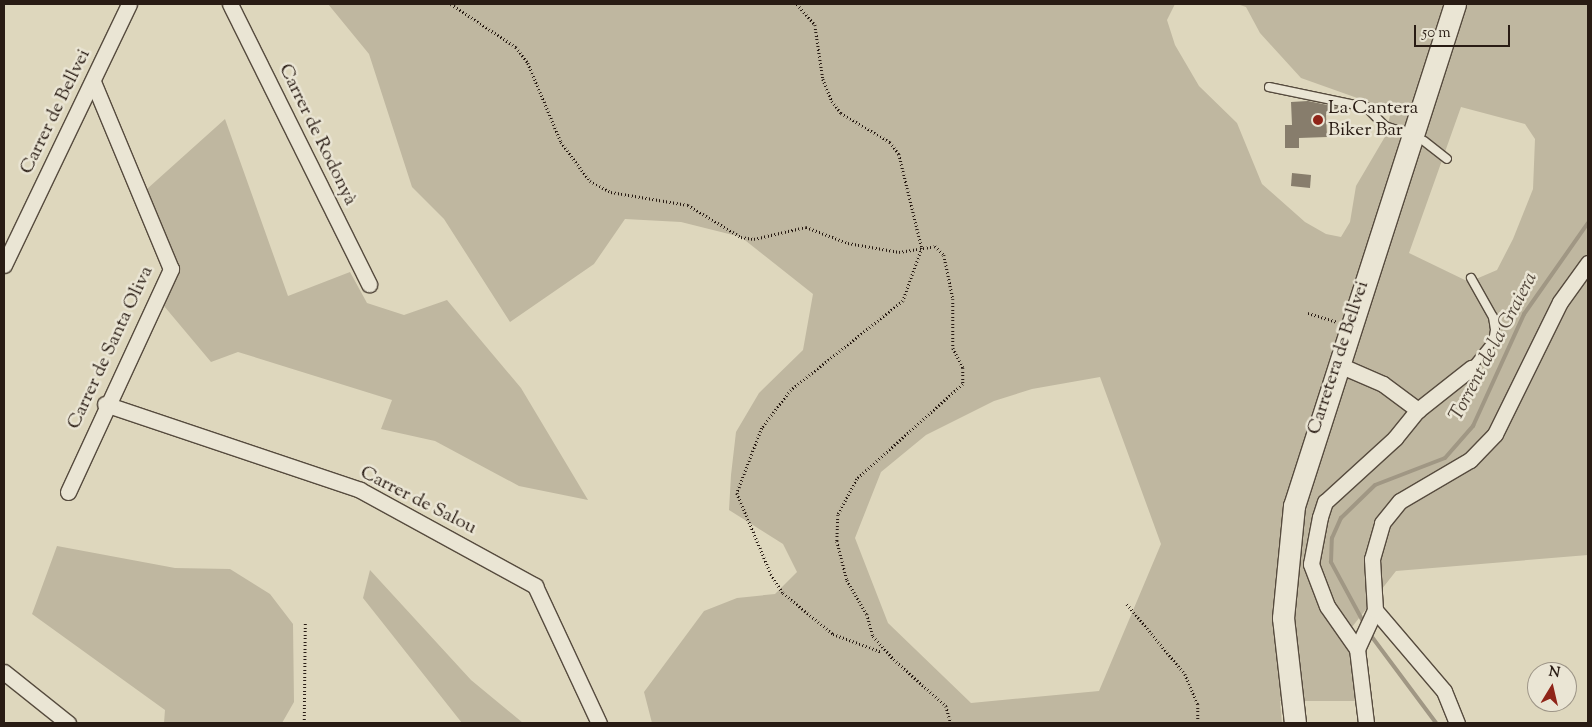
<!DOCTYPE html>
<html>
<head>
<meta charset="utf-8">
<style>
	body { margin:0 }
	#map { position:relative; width:1592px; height:727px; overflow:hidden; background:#ded7bd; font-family:"Sorts Mill Goudy",serif }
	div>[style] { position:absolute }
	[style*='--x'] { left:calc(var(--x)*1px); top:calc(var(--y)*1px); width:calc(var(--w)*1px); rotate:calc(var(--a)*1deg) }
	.green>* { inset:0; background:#bfb7a0 }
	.stream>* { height:4px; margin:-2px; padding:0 2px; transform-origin:2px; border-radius:2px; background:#a09784 }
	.building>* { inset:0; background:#877d6c }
	.path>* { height:2.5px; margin-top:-1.25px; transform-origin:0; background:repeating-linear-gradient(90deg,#291c14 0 1px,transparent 0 3.5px) }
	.roads { filter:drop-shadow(1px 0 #564b3e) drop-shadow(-1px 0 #564b3e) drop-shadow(0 1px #564b3e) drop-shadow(0 -1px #564b3e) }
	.service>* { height:8px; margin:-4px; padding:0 4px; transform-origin:4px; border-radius:4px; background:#eae5d4 }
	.minor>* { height:15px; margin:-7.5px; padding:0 7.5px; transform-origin:7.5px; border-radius:7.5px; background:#eae5d4 }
	.secondary>* { height:21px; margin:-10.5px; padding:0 10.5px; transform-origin:10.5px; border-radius:10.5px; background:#eae5d4 }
	.dots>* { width:14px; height:14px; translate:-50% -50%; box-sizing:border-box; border:2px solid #eae5d4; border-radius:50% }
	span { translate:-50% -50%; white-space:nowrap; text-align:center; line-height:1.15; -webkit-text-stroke:5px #eae5d4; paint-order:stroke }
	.poi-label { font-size:19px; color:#291c14 }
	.left { translate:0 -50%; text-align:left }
	.street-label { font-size:19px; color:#291c14 }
	.water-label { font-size:20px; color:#53473b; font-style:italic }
	.frame { position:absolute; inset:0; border:5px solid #291c14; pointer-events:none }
	.north { position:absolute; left:1527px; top:662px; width:50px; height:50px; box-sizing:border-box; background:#eae5d4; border:1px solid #9d9587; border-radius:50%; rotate:9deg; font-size:14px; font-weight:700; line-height:20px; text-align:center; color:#291c14 }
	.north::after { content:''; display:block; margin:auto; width:18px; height:22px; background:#8f2418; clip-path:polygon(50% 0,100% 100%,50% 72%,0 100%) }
	.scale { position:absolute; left:1414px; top:25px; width:96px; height:22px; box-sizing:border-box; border:2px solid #291c14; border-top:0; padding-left:6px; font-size:15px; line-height:18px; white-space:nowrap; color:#291c14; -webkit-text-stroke:4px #eae5d4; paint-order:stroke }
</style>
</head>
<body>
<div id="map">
	<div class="green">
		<div style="clip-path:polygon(evenodd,328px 4px,1175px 4px,1167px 20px,1175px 45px,1199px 86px,1237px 123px,1262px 184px,1305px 222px,1326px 234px,1341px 237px,1350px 222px,1356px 186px,1386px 135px,1391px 110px,1301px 78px,1260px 33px,1246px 7px,1237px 4px,1588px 4px,1588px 555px,1396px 571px,1352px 627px,1355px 701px,1280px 701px,1282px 723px,652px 723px,644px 692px,704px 611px,737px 598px,775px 594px,797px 572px,783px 544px,729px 510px,731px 475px,736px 432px,759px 393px,803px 350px,813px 294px,741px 237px,681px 222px,625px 219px,594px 264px,510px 322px,444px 219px,412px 187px,369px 54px,328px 4px,1461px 107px,1525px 124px,1535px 139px,1533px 189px,1513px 239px,1497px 270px,1469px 282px,1409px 253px,1461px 107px,328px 4px,1100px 377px,1161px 544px,1099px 691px,971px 703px,888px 623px,855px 538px,881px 472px,926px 435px,994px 401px,1032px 389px,1100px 377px)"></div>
		<div style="clip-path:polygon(225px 119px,288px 296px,350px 272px,367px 303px,404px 315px,447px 300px,521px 388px,588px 500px,519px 486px,435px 441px,381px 429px,392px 400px,238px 352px,211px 362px,164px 306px,178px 271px,147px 189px)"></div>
		<div style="clip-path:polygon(57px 546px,175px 568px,230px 569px,270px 594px,293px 624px,294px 702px,282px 723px,164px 723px,165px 710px,32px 614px)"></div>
		<div style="clip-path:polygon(370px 570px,471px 680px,523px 723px,462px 723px,363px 598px)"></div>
	</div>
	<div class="stream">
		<div style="--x:1365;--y:625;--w:72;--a:-118.4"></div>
		<div style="--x:1331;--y:562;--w:24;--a:-88"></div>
		<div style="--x:1332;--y:538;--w:22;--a:-66"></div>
		<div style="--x:1341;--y:518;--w:47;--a:-44.1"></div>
		<div style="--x:1375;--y:485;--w:75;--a:-21.1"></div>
		<div style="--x:1445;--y:458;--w:43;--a:-48.8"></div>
		<div style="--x:1473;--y:426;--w:123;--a:-65.5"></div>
		<div style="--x:1524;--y:314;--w:111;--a:-54.9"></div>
		<div style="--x:1369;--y:633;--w:112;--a:53.3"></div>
	</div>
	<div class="building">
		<div style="clip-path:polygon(1308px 101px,1342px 108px,1342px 113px,1326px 114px,1327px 137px,1299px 138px,1299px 148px,1285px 148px,1285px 125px,1292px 125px,1291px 102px)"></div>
		<div style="clip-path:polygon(1292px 173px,1311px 175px,1310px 188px,1291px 186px)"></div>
	</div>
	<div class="path">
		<div style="--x:451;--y:4;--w:78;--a:33.5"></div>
		<div style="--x:516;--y:47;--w:20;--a:53"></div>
		<div style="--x:528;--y:63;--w:86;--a:67.3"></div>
		<div style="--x:561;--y:142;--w:49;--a:53.4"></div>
		<div style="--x:590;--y:181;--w:24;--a:28"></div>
		<div style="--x:611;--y:192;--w:78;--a:9.6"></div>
		<div style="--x:688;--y:205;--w:62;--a:31.1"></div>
		<div style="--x:741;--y:237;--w:13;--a:9"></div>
		<div style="--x:754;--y:239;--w:53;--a:-13"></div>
		<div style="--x:806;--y:227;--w:45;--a:20.9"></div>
		<div style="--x:848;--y:243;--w:52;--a:10"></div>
		<div style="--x:899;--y:252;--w:36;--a:-9"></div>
		<div style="--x:935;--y:246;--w:13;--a:45"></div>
		<div style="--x:944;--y:255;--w:45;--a:78.4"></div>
		<div style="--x:953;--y:299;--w:49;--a:90"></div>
		<div style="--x:953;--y:348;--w:22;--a:63"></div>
		<div style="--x:963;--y:368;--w:16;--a:90"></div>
		<div style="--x:963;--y:384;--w:142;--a:138.1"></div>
		<div style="--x:857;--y:479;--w:41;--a:117.8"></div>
		<div style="--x:838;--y:515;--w:26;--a:92"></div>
		<div style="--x:837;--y:541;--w:40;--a:75.6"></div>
		<div style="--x:847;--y:580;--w:39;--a:60"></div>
		<div style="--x:867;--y:614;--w:23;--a:75"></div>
		<div style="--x:873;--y:636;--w:30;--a:48"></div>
		<div style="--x:797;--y:4;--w:28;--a:49"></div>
		<div style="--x:815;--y:25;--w:55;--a:81.6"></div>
		<div style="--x:823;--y:79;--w:24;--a:68"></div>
		<div style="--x:832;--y:101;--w:15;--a:53"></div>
		<div style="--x:841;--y:113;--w:57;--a:30.6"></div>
		<div style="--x:890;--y:142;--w:15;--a:53"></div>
		<div style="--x:899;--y:154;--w:97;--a:76.3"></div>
		<div style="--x:922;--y:248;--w:56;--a:109.7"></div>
		<div style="--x:903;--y:301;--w:143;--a:141.5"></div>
		<div style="--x:791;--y:390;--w:48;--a:127.3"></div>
		<div style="--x:762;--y:428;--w:70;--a:111"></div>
		<div style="--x:737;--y:493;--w:88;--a:67.2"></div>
		<div style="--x:771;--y:574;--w:22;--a:58"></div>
		<div style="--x:783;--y:593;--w:65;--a:39.4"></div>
		<div style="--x:833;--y:634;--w:52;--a:20.2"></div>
		<div style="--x:1308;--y:313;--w:30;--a:17"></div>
		<div style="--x:1127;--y:604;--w:91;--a:50.4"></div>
		<div style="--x:1185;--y:674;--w:33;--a:67"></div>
		<div style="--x:1198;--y:704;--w:19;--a:90"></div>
		<div style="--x:891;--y:657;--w:74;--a:41.7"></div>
		<div style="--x:946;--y:706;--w:18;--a:74"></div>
		<div style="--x:304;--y:723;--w:101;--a:-89.4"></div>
	</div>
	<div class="roads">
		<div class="service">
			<div style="--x:1269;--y:87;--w:99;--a:11.7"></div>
			<div style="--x:1366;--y:107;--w:27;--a:45"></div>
			<div style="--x:1385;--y:126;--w:18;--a:19"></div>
			<div style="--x:1424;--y:141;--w:29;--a:38"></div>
			<div style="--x:1471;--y:278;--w:45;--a:60.6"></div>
			<div style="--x:1493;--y:317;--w:13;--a:81"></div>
			<div style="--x:1495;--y:330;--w:11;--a:100"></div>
			<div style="--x:1493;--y:341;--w:35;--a:129"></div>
		</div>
		<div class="minor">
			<div style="--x:230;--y:4;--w:313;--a:63.6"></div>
			<div style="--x:4;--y:265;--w:289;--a:-64.4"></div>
			<div style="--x:1337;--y:364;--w:50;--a:23.5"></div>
			<div style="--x:1383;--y:384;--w:44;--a:36.6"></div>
			<div style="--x:1418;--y:410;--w:68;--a:-38.4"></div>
			<div style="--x:105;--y:404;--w:269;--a:18.6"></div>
			<div style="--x:360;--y:490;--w:200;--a:28.7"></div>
			<div style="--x:535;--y:586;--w:151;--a:65"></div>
			<div style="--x:68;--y:492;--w:246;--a:-65.2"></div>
			<div style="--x:171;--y:269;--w:203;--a:-112.6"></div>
			<div style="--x:1375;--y:610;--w:106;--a:49.6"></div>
			<div style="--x:1444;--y:691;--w:35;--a:68"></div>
			<div style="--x:1357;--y:649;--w:52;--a:-124.9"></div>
			<div style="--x:1327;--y:606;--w:45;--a:-110.9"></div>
			<div style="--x:1311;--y:564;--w:48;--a:-79.2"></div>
			<div style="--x:1320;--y:517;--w:16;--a:-72"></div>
			<div style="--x:1325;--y:502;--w:95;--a:-42.4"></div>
			<div style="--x:1395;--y:438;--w:36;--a:-51"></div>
			<div style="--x:4;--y:672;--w:82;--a:38.6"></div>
			<div style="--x:1366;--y:723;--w:75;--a:-96.9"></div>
			<div style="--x:1357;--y:649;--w:43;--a:-65.2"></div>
			<div style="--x:1375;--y:610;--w:51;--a:-93.4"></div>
			<div style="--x:1372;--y:559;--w:37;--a:-74"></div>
			<div style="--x:1382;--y:523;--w:28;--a:-51"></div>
			<div style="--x:1400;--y:501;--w:81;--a:-30.4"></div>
			<div style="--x:1470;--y:460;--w:36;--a:-46"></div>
			<div style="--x:1495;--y:434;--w:147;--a:-63.8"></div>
			<div style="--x:1560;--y:302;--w:48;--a:-54.3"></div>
		</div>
		<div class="secondary">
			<div style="--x:1295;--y:723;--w:106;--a:-96.5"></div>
			<div style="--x:1283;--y:618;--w:113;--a:-84.4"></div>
			<div style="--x:1294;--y:506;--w:527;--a:-72.22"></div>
		</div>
	</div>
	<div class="dots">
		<div style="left:1318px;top:120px;background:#8f2418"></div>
	</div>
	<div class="poi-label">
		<span class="left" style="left:1328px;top:120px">La Cantera<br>Biker Bar</span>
	</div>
	<div class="street-label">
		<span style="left:56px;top:112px;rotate:-64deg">Carrer de Bellvei</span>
		<span style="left:317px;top:135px;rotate:64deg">Carrer de Rodonyà</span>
		<span style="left:111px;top:348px;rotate:-65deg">Carrer de Santa Oliva</span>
		<span style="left:1339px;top:358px;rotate:-72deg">Carretera de Bellvei</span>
		<span style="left:418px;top:501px;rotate:27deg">Carrer de Salou</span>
	</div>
	<div class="water-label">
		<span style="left:1494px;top:347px;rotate:-62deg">Torrent de la Graiera</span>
	</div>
	<div class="frame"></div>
	<div class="north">N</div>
	<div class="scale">50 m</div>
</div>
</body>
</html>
